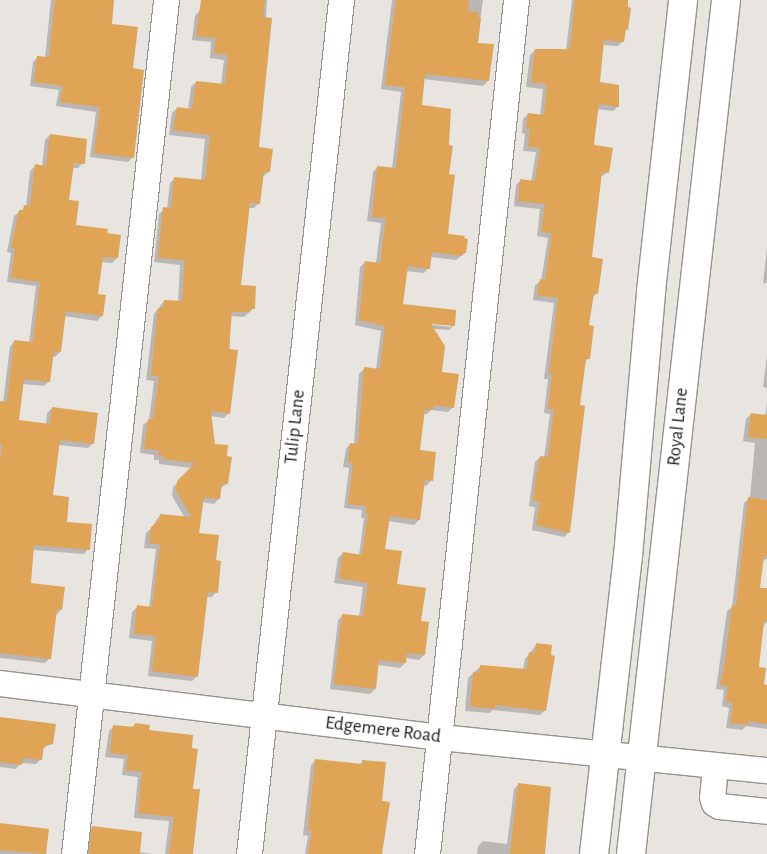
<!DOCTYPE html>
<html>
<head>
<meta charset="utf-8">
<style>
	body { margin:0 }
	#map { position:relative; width:767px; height:854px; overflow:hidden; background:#e8e4e0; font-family:"Alegreya Sans",sans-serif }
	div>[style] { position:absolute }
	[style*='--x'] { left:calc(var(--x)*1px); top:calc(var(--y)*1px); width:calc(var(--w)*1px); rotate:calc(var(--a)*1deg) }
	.shadow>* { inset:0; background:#0003 }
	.building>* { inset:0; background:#dfa456 }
	.roads { filter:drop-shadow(1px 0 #96938e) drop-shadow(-1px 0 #96938e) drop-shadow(0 1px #96938e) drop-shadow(0 -1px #96938e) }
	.minor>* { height:25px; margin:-12.5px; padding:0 12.5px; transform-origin:12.5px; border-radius:12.5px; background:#fff }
	.major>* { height:28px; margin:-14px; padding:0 14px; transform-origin:14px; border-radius:14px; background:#fff }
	span { translate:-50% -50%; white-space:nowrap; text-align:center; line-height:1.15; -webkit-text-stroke:4px #fff; paint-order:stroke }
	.street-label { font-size:19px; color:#22211f }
</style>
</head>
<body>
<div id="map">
	<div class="shadow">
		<div style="clip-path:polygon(51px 0,113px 0,110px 25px,132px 69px,133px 157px,128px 162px,90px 157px,96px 112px,56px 106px,59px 90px,30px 86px,33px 62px,38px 57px,45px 58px)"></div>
		<div style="clip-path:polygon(208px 0,267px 0,258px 148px,269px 172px,262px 177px,259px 203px,254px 208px,248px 208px,240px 286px,254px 308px,244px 317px,230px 316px,229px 413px,224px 418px,210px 416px,214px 445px,226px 457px,227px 484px,220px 488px,219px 499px,214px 504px,202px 502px,198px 534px,214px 561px,216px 592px,212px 597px,207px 597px,197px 676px,192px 681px,148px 676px,152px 641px,129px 638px,132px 612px,137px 607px,149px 608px,156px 549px,144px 548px,146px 533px,155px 525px,156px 520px,161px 515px,185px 518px,172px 496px,173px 487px,192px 468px,159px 464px,159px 460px,154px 460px,154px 455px,140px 453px,143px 425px,149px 420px,154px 381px,146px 380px,154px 314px,164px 301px,178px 302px,180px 265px,154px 262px,159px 214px,164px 209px,167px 209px,170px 183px,175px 178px,201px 181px,205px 139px,169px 135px,172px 113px,177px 108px,188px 110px,191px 87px,196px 82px,221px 85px,224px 60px,210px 58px,211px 42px,192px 40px,195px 16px)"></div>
		<div style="clip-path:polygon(evenodd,392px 0,483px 0,477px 44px,492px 45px,488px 81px,483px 86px,423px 79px,420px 106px,449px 110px,448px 146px,451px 147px,448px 175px,453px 176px,447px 235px,463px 237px,463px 239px,467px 240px,465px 253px,456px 260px,430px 257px,428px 268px,424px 273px,406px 271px,401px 305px,455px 311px,454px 325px,449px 330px,433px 329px,444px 346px,441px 373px,458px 375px,453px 407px,448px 412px,431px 410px,427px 414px,423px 414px,418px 451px,435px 453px,431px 481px,426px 486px,423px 485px,419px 520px,414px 525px,388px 521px,384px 550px,401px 552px,396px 585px,425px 589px,420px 622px,428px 623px,424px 655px,419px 660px,406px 658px,405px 663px,400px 668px,377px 665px,375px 689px,370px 694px,330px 689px,338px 620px,343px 615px,359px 617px,363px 587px,334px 583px,338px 558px,343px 553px,359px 555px,364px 518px,361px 518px,362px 510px,344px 508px,349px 468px,343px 467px,346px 449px,350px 444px,354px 444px,359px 374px,364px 369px,376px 370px,381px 331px,355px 325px,360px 267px,365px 262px,376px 263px,381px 223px,367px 221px,373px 172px,378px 167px,392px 169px,401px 92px,381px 89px,392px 0,425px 322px,451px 324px,451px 327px,425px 324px,425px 322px)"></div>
		<div style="clip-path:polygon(572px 0,626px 0,627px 29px,624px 32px,623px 41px,618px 46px,602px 45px,598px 83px,618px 106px,613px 111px,597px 109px,593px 143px,608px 172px,601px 177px,591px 258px,597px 293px,592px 298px,587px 326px,588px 359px,584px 363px,579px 406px,569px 532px,564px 537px,532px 530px,535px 507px,529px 506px,531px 490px,535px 462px,540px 457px,544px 458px,550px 414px,544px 413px,548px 379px,544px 379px,554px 303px,533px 300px,535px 285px,541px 281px,548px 238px,537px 236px,540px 209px,514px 206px,516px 185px,521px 180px,531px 182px,536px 152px,523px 151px,525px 134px,522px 133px,523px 119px,528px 114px,540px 116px,543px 89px,526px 87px,530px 55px,535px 50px,566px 50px)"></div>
		<div style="clip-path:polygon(50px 135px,83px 163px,78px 168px,72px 168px,68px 201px,75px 226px,106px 234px,117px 258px,112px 263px,101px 262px,96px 295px,102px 316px,97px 321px,64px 316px,60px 352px,55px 357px,52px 356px,49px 381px,44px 386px,23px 384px,18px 421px,46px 424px,47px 413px,52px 408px,93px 443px,88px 448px,58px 445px,52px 497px,66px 524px,88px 549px,84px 554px,33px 550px,30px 584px,61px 610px,56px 615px,50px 658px,45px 663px,0 658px,0 403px,3px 403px,10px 346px,15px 341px,29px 343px,36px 286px,7px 282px,11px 253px,7px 252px,14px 216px,26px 207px,30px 171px,35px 166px,42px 167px,45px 140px)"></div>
		<div style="clip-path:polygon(767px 248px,767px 283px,763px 283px)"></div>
		<div style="clip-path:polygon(767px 355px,767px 388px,763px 387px)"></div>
		<div style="clip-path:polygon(767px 402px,767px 559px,762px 561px,759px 589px,767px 590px,767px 622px,763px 626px,758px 668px,762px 685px,767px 686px,767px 729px,746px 726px,742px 730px,726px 728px,729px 708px,722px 706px,724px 690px,716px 689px,727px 611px,732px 607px,744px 503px,750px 498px,755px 443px,743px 441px,746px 419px,751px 414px,765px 416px)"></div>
		<div style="clip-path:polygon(536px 645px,550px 657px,554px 657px,545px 710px,540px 715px,493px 710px,489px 713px,465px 711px,468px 678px,480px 667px,523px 670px,525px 659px)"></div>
		<div style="clip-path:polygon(0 718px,52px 743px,42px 749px,41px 759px,36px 764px,21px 763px,16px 769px,0 767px)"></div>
		<div style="clip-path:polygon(135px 724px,148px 731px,192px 790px,190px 854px,165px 854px,169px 821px,134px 818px,138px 777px,122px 775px,124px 759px,105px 757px,109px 731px,114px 726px,131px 728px)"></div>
		<div style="clip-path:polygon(316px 760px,359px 765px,363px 761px,362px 854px,305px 854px,308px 836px,303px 835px,311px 765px)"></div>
		<div style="clip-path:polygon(519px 784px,542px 854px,477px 854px,478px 846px,483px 841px,507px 844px,514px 789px)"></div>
		<div style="clip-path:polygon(0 824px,48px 830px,45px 854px,0 854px)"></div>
		<div style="clip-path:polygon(92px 827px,138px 852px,153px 854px,85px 854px,87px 832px)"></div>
	</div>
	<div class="building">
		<div style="clip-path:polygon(55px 0,114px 0,112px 24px,138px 27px,133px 68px,144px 70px,134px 158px,94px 153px,100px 107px,60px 102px,63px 86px,34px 82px,37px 56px,49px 57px)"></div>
		<div style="clip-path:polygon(201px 0,265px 0,263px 17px,272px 18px,259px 147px,273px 149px,270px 172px,264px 172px,260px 204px,250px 203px,241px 285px,256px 286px,255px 309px,251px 308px,250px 312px,232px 312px,229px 349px,238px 350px,230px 414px,211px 411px,215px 444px,228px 445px,227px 456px,232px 457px,228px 484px,222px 483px,220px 499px,204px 497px,199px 533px,219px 535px,216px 560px,221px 561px,218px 593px,208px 592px,198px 677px,152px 671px,156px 636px,134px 634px,137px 605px,152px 607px,160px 545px,149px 543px,151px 527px,159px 520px,160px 514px,192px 517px,176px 491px,177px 481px,195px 463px,163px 459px,164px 456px,158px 455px,159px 450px,144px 449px,148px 419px,153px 419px,159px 376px,151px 376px,158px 308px,163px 308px,164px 300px,182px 301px,185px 260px,158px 258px,163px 207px,171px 208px,174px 177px,205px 180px,210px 135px,173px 130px,177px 107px,192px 109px,196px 81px,225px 84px,228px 55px,214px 53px,216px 38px,196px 36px)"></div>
		<div style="clip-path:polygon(396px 0,469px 0,468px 11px,479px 12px,478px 18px,481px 18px,478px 43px,494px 44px,489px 81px,425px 74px,422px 105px,451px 109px,449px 145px,453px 146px,449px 174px,455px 175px,448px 234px,465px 236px,464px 238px,468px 239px,466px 253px,463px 253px,462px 256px,432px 252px,430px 269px,408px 266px,403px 304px,456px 310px,455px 326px,431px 324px,445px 346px,442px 372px,459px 374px,454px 408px,434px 405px,433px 410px,425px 409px,420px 450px,436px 452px,433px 481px,425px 480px,420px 520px,390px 516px,385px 549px,402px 551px,397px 584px,426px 588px,421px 621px,429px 622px,425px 655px,407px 653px,406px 663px,379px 660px,376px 689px,334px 684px,342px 614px,363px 616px,368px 583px,339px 578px,343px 552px,362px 555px,368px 514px,366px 514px,366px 506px,348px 504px,353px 463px,348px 462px,350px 443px,358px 444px,364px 367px,380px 369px,385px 326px,359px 320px,365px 261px,380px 263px,386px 218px,372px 217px,377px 166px,396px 168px,405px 87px,385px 85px)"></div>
		<div style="clip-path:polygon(575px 0,628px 0,628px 7px,631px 8px,628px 30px,626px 29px,624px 42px,604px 40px,600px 82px,619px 85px,619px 107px,599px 104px,594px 143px,595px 145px,613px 148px,609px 173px,602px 172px,592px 257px,603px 259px,598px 294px,594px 293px,589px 325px,594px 326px,590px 359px,586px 359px,580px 405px,585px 406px,570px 533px,536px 525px,540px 502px,533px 501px,535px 484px,540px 456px,548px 457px,554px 409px,548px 409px,552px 374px,549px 374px,558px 298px,537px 295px,540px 279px,545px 280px,552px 233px,541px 232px,545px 204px,518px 201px,520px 179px,535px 181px,540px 148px,528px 146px,530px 129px,526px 129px,528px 113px,544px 115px,547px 84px,531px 82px,535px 49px,570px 49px)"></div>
		<div style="clip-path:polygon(50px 134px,87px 139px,85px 164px,74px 163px,69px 200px,79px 201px,76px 225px,108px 229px,107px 233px,121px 235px,118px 258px,103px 257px,98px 294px,106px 295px,103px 316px,66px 311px,61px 352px,54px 351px,50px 382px,24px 379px,19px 420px,50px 424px,52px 407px,98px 413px,94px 444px,60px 440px,53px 495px,69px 497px,67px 522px,92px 524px,90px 550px,34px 545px,31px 583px,65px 587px,62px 610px,57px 609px,51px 659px,0 653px,0 461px,2px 445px,0 445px,0 401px,7px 402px,14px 340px,33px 342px,40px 282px,11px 278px,15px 248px,11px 248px,19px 210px,23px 210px,24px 205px,30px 206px,35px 164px,46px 166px)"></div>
		<div style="clip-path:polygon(751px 413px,767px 415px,767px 439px,748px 437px)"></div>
		<div style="clip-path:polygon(748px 497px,767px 500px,767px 556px,764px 556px,760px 588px,767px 588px,767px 621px,764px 621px,759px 667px,766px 668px,764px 684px,767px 685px,767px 724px,749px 721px,748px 725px,730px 723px,733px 703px,726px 702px,728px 686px,720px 685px,725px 662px,732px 605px,736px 606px)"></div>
		<div style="clip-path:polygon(536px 643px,552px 645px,551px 655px,555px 656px,546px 711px,496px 705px,495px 709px,470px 706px,473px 672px,479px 673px,480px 665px,527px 669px,529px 652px,535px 653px)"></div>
		<div style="clip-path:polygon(0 717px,56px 724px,53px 744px,44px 746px,42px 760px,23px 758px,22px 765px,0 762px)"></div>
		<div style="clip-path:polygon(135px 723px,150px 725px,149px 730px,193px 735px,192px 748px,198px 749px,193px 789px,200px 789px,193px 854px,169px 854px,174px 817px,138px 813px,142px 772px,126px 770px,128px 755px,110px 753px,113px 725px,134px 727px)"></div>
		<div style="clip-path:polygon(315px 759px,362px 764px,362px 760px,386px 762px,382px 801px,390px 802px,382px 854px,308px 854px,312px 831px,308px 831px)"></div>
		<div style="clip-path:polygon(518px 783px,551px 787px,545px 854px,510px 854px)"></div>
		<div style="clip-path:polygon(0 823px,49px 829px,46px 854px,0 850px)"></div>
		<div style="clip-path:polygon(92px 826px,142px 832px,140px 854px,89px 854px)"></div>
	</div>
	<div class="roads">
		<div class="minor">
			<div style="--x:0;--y:683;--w:443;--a:7"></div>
			<div style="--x:440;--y:737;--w:329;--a:5.8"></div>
			<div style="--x:715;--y:765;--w:32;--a:95"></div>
			<div style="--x:712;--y:797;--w:6;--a:72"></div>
			<div style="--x:714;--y:803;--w:6;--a:31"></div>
			<div style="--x:719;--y:806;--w:48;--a:5.9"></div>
			<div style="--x:74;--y:854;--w:859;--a:-83.85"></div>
			<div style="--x:249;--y:854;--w:859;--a:-83.85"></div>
			<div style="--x:427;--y:854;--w:859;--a:-84.05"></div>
		</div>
		<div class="major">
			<div style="--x:594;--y:854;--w:300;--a:-83.5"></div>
			<div style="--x:628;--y:556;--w:266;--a:-85"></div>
			<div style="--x:651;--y:291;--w:293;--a:-83.7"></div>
			<div style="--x:631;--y:854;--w:859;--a:-83.65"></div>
		</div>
	</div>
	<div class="street-label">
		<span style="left:295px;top:427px;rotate:-84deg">Tulip Lane</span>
		<span style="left:678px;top:427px;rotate:-84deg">Royal Lane</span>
		<span style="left:383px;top:730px;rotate:7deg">Edgemere Road</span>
	</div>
</div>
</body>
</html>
